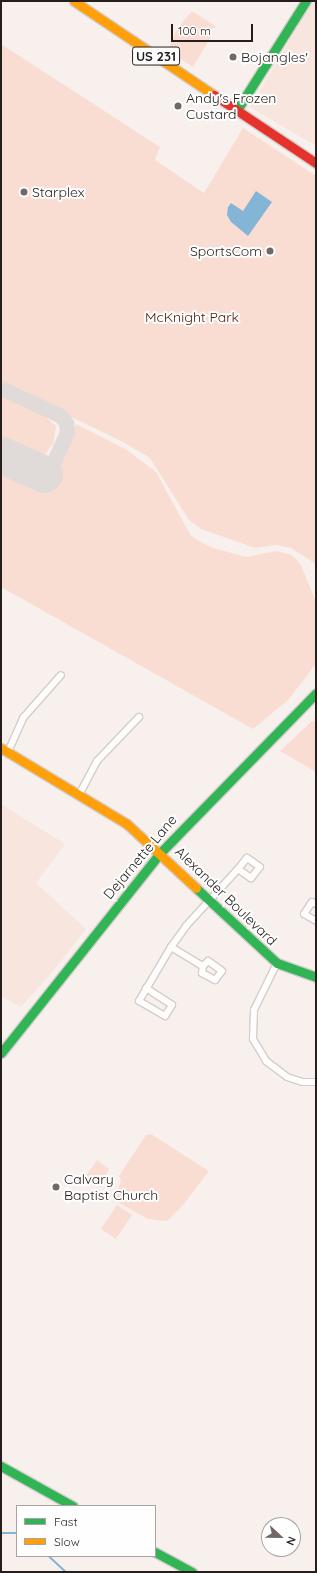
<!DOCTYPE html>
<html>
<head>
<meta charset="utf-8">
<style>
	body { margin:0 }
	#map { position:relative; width:317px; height:1573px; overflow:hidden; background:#f8f0ed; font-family:Quicksand,sans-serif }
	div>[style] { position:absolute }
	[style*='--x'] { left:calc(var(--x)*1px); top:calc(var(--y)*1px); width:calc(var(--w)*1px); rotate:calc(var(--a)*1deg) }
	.built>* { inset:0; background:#f7e5de }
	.green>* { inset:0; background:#faddd2 }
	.water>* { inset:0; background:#84b5d6 }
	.stream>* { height:1.5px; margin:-0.75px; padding:0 0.75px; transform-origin:0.75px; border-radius:0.75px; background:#84b5d6 }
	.taxiway>* { height:15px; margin:-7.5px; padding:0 7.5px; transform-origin:7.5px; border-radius:7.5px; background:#e0dbd8 }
	.runway>* { height:37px; margin:-18.5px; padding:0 18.5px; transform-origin:18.5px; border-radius:18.5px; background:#e0dbd8 }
	.roads { filter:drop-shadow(1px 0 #d4cdca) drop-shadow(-1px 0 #d4cdca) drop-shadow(0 1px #d4cdca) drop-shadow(0 -1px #d4cdca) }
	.street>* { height:6px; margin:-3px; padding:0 3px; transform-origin:3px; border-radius:3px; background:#fefdfc }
	.fast>* { height:9px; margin:-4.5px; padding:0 4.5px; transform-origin:4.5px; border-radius:4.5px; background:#30b455 }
	.slow>* { height:9px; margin:-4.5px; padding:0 4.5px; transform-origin:4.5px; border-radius:4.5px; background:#ff9f0a }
	.jam>* { height:9px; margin:-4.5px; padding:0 4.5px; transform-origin:4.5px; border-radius:4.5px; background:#e5322d }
	.dots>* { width:11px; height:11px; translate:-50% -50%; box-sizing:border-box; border:2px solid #fefefe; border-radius:50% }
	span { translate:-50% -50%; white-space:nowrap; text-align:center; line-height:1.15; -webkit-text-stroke:4px #fefefe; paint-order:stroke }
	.shield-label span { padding:1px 3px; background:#fefefe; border:1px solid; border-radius:3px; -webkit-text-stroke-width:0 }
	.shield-label { font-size:13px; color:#251e1b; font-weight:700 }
	.poi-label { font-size:14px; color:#251e1b }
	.left { translate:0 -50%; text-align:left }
	.right { translate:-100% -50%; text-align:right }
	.park-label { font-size:14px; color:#51200b }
	.street-label { font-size:14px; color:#251e1b }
	.frame { position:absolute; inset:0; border:2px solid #251e1b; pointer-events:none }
	.legend { position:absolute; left:16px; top:1505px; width:140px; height:52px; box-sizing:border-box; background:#fefefe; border:1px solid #a7a4a3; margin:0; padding:5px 7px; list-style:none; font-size:12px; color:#251e1b }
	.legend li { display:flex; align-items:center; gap:8px; height:20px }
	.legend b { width:20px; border:1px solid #a7a4a3 }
	.north { position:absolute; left:261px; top:1517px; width:40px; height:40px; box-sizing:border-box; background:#fefefe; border:1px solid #a7a4a3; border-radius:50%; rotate:112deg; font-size:11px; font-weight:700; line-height:16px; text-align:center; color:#251e1b }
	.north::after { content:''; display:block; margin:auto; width:14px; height:18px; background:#6f6864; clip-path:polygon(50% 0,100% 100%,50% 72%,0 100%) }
	.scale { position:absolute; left:171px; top:24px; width:82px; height:18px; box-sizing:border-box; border:2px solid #251e1b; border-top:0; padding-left:5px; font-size:12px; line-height:14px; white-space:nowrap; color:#251e1b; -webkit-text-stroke:3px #fefefe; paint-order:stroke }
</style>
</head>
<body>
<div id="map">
	<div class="built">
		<div style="clip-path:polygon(313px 1px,316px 1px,316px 146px,250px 107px)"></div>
		<div style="clip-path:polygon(1px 804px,65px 844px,36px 883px,86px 929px,59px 964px,21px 1007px,1px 996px)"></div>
	</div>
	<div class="green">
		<div style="clip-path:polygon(192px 11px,217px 27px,211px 29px,211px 37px,193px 67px,168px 51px,177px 29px)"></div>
		<div style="clip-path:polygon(1px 44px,160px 147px,155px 160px,204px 193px,243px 128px,316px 176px,316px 564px,291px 548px,276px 545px,255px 548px,201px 529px,189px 520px,150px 458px,121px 441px,1px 383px)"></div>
		<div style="clip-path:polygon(1px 393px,36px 409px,56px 426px,53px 444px,41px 459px,1px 440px)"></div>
		<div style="clip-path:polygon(76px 424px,127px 450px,156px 472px,191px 536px,210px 547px,246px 557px,276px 551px,292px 555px,301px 565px,316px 602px,316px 664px,288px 700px,253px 729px,1px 587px,1px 468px,46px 488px)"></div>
		<div style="clip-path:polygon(312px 721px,316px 722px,316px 772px,280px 751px)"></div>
		<div style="clip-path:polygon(151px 1134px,209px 1171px,184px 1204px,167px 1221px,148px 1219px,114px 1200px,121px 1181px,119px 1176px,146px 1135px)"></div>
		<div style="clip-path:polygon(97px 1160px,109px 1169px,100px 1187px,85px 1177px)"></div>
		<div style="clip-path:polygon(117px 1205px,132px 1215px,116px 1239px,101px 1229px)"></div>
	</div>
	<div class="water">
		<div style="clip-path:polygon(256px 191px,272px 202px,248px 236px,231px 222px,227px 215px,228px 207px,231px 203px,243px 211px)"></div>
	</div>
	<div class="stream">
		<div style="--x:1;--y:1533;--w:16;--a:0"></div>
		<div style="--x:49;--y:1556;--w:23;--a:43"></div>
	</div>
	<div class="taxiway">
		<div style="--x:1;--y:388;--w:66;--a:25"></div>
		<div style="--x:61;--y:416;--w:9;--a:54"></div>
		<div style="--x:66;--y:423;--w:9;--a:84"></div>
		<div style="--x:67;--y:432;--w:34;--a:114"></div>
		<div style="--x:53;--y:463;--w:14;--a:129"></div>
	</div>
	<div class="runway">
		<div style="--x:1;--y:455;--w:47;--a:23.8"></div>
	</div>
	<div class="roads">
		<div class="street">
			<div style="--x:8;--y:752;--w:37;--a:-66"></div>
			<div style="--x:23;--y:718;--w:57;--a:-48.5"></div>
			<div style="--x:79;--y:795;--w:38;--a:-62"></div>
			<div style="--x:97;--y:761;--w:61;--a:-46.3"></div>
			<div style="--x:316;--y:904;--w:4;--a:-153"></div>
			<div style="--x:312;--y:902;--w:14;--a:124"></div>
			<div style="--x:304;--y:914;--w:14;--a:30"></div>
			<div style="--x:171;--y:947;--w:37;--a:31"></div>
			<div style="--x:203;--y:966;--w:7;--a:98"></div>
			<div style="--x:202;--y:973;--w:15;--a:28"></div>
			<div style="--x:215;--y:980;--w:11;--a:-52"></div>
			<div style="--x:222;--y:971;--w:17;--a:-144"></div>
			<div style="--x:208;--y:961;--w:7;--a:135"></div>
			<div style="--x:277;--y:963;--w:52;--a:116.1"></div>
			<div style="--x:254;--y:1010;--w:29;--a:92"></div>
			<div style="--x:253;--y:1039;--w:26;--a:59"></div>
			<div style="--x:266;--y:1061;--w:26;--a:37"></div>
			<div style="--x:287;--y:1077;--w:16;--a:18"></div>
			<div style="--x:302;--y:1082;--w:14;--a:0"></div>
			<div style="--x:146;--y:988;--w:31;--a:33"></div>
			<div style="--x:172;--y:1005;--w:13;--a:122"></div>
			<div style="--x:165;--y:1016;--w:30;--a:-150"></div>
			<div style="--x:139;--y:1001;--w:63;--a:-59.3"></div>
			<div style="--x:171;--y:947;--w:26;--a:-54"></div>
			<div style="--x:186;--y:926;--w:77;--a:-47.6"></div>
			<div style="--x:238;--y:869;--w:16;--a:35"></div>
			<div style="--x:251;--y:878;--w:14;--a:-51"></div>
			<div style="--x:260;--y:867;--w:16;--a:-145"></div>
			<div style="--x:247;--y:858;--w:14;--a:129"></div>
		</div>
		<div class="fast">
			<div style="--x:237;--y:110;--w:129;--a:-57.7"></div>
			<div style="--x:196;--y:888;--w:110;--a:42.8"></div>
			<div style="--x:277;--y:963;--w:41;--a:19.7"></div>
			<div style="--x:1;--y:1053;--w:256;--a:-51.5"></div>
			<div style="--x:160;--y:853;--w:223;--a:-45.7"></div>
			<div style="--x:1;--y:1466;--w:82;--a:29.1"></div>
			<div style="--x:155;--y:1552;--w:42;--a:28.4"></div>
		</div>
		<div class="slow">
			<div style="--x:74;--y:1;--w:169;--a:33.9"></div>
			<div style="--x:1;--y:748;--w:147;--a:31.1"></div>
			<div style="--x:127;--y:824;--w:94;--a:42.8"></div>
		</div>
		<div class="jam">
			<div style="--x:214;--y:95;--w:123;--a:33.7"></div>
		</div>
	</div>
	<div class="dots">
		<div style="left:233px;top:57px;background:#6f6864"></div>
		<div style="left:178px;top:106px;background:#6f6864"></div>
		<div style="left:24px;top:192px;background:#6f6864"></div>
		<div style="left:270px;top:251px;background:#6f6864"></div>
		<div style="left:56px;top:1187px;background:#6f6864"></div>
	</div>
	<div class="shield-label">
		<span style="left:156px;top:56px">US 231</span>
	</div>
	<div class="poi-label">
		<span class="left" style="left:241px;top:57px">Bojangles'</span>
		<span class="left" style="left:186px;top:106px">Andy's Frozen<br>Custard</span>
		<span class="left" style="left:32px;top:192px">Starplex</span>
		<span class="right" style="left:262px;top:251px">SportsCom</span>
		<span class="left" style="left:64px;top:1187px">Calvary<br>Baptist Church</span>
	</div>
	<div class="park-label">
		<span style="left:192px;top:317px">McKnight Park</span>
	</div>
	<div class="street-label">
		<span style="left:140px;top:857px;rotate:-50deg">Dejarnette Lane</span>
		<span style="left:226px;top:896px;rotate:44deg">Alexander Boulevard</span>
	</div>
	<div class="frame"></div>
	<ul class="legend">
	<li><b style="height:5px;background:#30b455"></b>Fast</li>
	<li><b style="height:5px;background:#ff9f0a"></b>Slow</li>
	</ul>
	<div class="north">N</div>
	<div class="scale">100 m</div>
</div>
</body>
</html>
